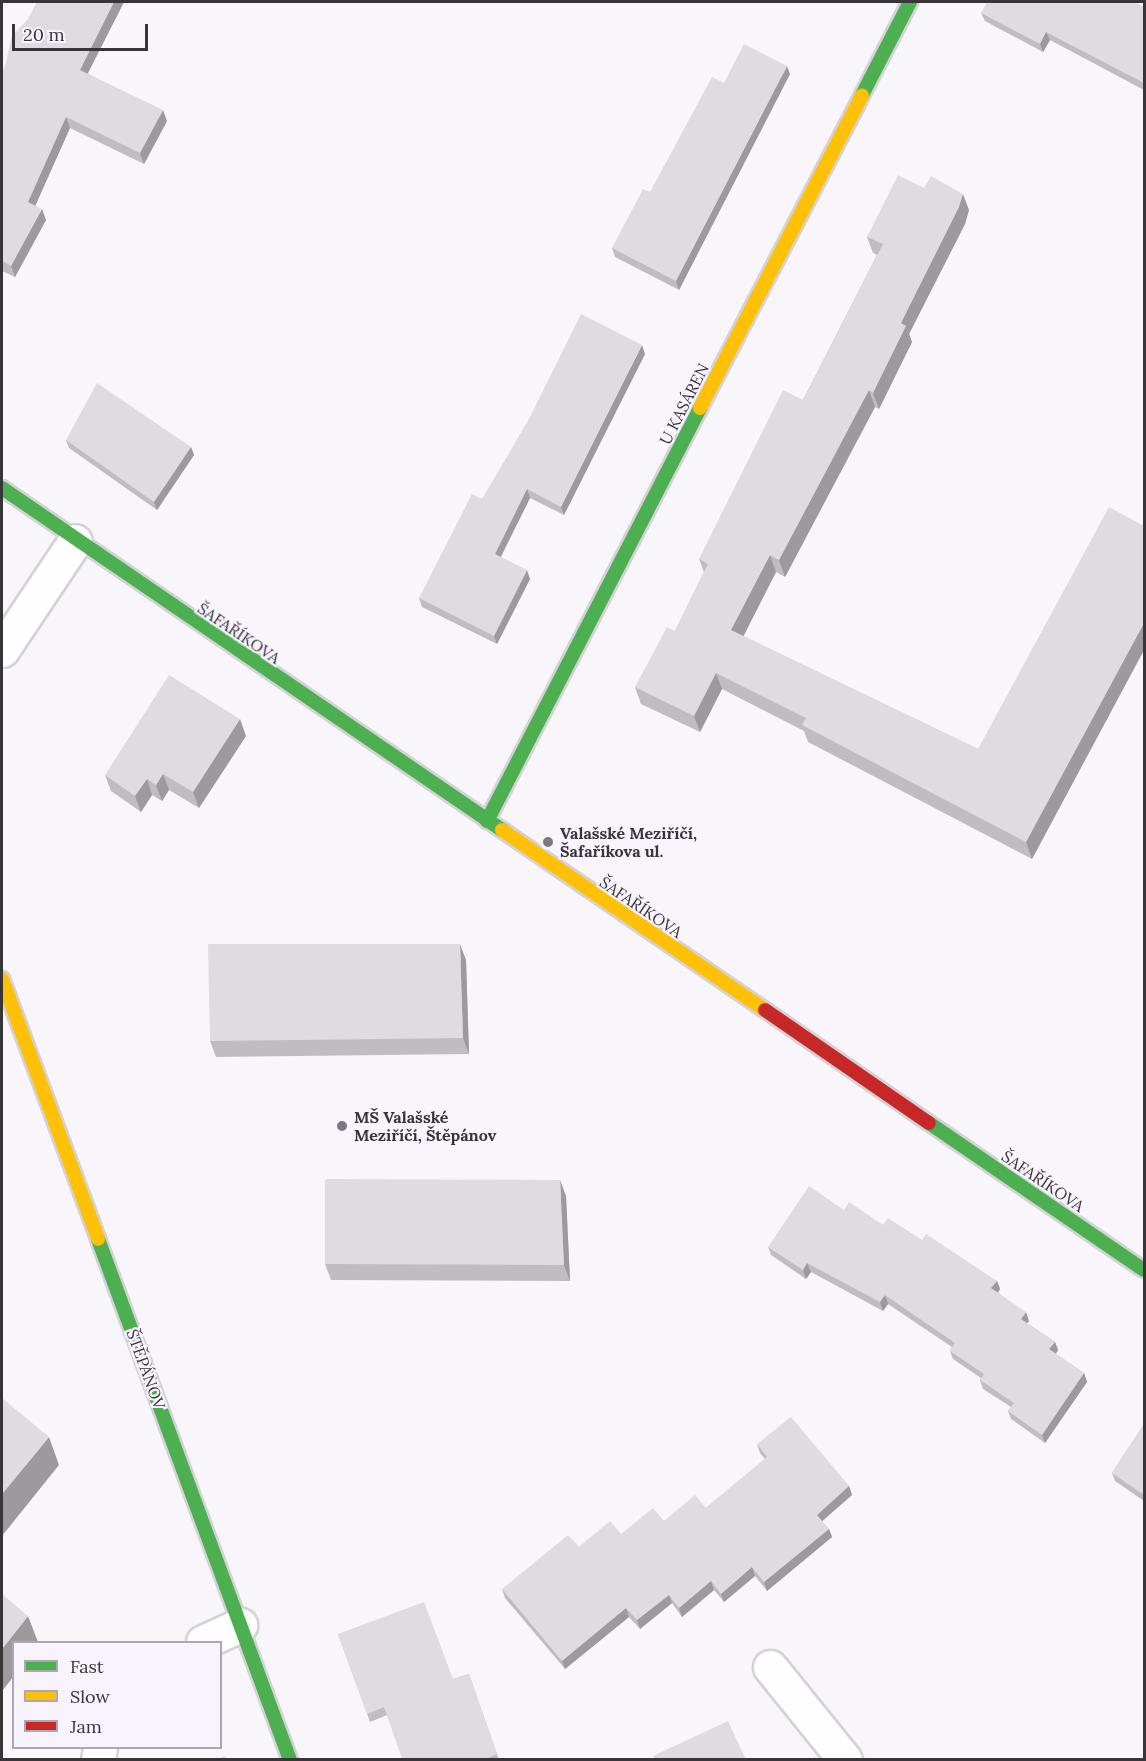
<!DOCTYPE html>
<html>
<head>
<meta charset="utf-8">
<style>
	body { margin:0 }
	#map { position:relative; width:1146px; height:1761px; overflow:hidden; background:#f9f6fb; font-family:Lora,serif }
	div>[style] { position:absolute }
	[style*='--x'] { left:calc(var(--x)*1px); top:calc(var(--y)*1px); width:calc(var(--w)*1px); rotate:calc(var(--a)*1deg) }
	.roads { filter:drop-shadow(2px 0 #d5d2d7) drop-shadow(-2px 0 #d5d2d7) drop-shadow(0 2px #d5d2d7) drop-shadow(0 -2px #d5d2d7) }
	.street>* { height:33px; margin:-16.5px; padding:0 16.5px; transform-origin:16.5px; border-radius:16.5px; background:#fefefe }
	.fast>* { height:14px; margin:-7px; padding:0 7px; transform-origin:7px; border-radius:7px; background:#4caf50 }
	.slow>* { height:14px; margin:-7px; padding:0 7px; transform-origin:7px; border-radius:7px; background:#ffc107 }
	.jam>* { height:14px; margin:-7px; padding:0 7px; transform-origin:7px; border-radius:7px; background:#c62828 }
	.wall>* { inset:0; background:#c0bdc2 }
	.shaded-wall>* { inset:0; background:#9c9a9e }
	.building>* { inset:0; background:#dfdce1 }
	.dots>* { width:16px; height:16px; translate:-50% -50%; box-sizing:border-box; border:3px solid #f9f3fe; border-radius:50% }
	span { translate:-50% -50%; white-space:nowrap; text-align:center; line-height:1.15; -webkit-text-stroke:4.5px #f9f3fe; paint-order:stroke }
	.street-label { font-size:16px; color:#38353a }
	.poi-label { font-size:16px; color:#38353a; font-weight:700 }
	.left { translate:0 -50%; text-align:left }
	.frame { position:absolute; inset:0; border:3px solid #38353a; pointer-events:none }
	.legend { position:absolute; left:12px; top:1641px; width:210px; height:108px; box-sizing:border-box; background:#f9f3fe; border:2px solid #aca7b0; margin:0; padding:8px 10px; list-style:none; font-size:18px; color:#38353a }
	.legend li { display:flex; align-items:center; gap:12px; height:30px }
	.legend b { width:30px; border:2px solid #aca7b0 }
	.scale { position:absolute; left:12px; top:24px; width:136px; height:27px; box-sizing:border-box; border:3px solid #38353a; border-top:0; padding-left:8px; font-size:18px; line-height:21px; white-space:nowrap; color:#38353a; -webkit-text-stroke:4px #f9f3fe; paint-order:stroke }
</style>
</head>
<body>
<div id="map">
	<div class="roads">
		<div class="street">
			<div style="--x:2;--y:650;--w:131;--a:-56.2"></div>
			<div style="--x:203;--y:1642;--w:41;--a:-24.7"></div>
			<div style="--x:770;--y:1667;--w:119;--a:51.1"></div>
			<div style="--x:98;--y:1760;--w:12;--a:-81"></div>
		</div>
		<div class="fast">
			<div style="--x:862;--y:95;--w:105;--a:-62.7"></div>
			<div style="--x:2;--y:488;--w:606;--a:34.37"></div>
			<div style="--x:487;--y:821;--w:465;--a:-62.7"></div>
			<div style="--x:929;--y:1123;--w:260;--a:34.4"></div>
			<div style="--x:98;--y:1239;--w:555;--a:69.77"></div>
		</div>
		<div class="slow">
			<div style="--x:700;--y:408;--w:352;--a:-62.6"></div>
			<div style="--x:502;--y:830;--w:319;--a:34.4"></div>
			<div style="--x:2;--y:979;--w:277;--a:69.7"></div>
		</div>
		<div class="jam">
			<div style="--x:765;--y:1010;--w:199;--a:34.6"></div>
		</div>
	</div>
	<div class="wall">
		<div style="clip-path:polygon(37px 2px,124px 2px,87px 73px,167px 121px,144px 164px,70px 128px,35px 206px,46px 220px,15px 277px,2px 271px,2px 74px)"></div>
		<div style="clip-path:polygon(1144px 7px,1144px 90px,1050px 40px,1043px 52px,985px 21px,981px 13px)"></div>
		<div style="clip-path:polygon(790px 74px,679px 290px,615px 257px,612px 248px,724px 83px)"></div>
		<div style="clip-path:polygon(969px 210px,965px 224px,909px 334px,912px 342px,879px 409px,875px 407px,785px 577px,776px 572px,743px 636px,978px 749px,1144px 526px,1144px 650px,1032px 859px,808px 742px,804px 731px,722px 689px,700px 732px,641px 704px,635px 687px,675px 631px,704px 572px,699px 559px,803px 400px,877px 255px,873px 253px,867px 237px)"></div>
		<div style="clip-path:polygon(645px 354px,564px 515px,530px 498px,501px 557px,530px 579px,497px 644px,422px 607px,419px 598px,482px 499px)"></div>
		<div style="clip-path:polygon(66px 440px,191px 447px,194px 455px,157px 510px,69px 448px)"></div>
		<div style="clip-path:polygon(246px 736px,199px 808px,169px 790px,162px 801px,152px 795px,141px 812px,111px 791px,105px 775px)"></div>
		<div style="clip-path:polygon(466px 960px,469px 1054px,216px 1057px,210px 1041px)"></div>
		<div style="clip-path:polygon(566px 1196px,570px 1281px,331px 1280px,325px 1264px)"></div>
		<div style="clip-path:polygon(844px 1210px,922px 1240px,997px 1281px,1000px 1289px,998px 1292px,1029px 1321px,1027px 1323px,1055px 1342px,1058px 1350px,1056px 1354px,1084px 1373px,1087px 1382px,1045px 1443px,1011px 1419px,1008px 1411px,1011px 1407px,983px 1389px,980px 1380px,981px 1378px,953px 1359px,950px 1351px,952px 1347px,888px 1304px,883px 1311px,811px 1272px,806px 1279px,771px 1255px,768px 1247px)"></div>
		<div style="clip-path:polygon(1144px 1424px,1144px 1501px,1115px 1481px,1112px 1473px)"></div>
		<div style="clip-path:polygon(757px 1444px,849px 1486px,852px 1495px,822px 1521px,829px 1529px,832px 1537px,767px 1591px,755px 1576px,724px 1602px,714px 1590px,682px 1617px,672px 1603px,640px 1629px,629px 1617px,565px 1669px,505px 1598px,502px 1589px,579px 1547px,706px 1508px,765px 1459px,760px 1453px)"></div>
		<div style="clip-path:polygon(338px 1634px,453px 1679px,469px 1674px,499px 1760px,403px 1760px,387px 1715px,370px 1722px)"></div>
	</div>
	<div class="shaded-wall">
		<div style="clip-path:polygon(114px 2px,124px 2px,84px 81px,80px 70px)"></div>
		<div style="clip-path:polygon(1046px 32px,1050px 40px,1043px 52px,1040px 44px)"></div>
		<div style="clip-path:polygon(787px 66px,790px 74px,679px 290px,676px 281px)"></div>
		<div style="clip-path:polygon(163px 110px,167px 121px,144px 164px,140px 153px)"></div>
		<div style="clip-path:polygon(66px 117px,70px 128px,32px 213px,28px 202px)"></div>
		<div style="clip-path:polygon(963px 194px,969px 210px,965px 224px,909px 334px,912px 342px,879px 409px,873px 393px,901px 323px)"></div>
		<div style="clip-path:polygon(42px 209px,46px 220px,15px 277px,11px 266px)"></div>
		<div style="clip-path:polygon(642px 345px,645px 354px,564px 515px,561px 507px)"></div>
		<div style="clip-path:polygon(869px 390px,875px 407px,785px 577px,779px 560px)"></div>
		<div style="clip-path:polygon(191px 447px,194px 455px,157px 510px,154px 502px)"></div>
		<div style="clip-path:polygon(527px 489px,530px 498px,498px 562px,495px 554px)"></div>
		<div style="clip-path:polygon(770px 555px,776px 572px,738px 647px,731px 630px)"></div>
		<div style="clip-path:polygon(527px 570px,530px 579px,497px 644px,494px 636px)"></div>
		<div style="clip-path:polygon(1144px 623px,1144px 650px,1032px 859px,1026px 842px)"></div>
		<div style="clip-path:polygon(716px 673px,722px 689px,700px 732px,694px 716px)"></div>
		<div style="clip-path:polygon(240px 719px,246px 736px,199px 808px,193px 792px)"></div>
		<div style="clip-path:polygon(163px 774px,169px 790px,162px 801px,156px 785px)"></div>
		<div style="clip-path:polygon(147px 779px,152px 795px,141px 812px,135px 796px)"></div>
		<div style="clip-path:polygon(460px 944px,466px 960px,469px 1054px,463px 1038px)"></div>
		<div style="clip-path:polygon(560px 1180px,566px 1196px,570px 1281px,564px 1265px)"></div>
		<div style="clip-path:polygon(807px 1263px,811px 1272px,806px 1279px,803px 1270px)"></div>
		<div style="clip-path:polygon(997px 1281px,1000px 1289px,995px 1297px,991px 1288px)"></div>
		<div style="clip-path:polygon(885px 1295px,888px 1304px,883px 1311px,880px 1302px)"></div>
		<div style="clip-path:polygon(1026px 1312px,1029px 1321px,1024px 1327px,1021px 1319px)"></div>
		<div style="clip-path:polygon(1055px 1342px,1058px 1350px,1053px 1358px,1049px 1349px)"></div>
		<div style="clip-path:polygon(1084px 1373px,1087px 1382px,1045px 1443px,1042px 1435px)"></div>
		<div style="clip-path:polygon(49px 1437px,59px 1465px,2px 1536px,2px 1494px)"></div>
		<div style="clip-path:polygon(849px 1486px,852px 1495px,820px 1523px,817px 1515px)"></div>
		<div style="clip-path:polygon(829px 1529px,832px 1537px,767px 1591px,764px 1582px)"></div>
		<div style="clip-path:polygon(752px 1567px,755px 1576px,724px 1602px,721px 1594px)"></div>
		<div style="clip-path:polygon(711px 1581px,714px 1590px,682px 1617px,679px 1608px)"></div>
		<div style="clip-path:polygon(669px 1595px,672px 1603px,640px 1629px,637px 1620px)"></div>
		<div style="clip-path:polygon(626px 1608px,629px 1617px,565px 1669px,562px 1661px)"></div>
		<div style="clip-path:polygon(28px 1616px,38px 1642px,14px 1642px,14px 1676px,2px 1691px,2px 1649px)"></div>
	</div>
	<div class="building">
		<div style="clip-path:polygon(37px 2px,114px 2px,80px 70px,163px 110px,140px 153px,66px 117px,28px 202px,42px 209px,11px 266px,2px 261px,2px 74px,5px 66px,12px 36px,28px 19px)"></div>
		<div style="clip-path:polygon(987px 2px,1134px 2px,1144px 7px,1144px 83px,1046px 32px,1040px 44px,981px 13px)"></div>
		<div style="clip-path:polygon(744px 44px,787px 66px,676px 281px,612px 248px,643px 189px,650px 192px,712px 77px,724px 83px)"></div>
		<div style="clip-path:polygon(898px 175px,924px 188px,931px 176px,963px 194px,959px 207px,901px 323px,906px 326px,873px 393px,869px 390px,779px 560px,770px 555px,731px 630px,978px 749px,1109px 507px,1144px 526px,1144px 624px,1144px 623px,1026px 842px,802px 725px,806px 718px,716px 673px,694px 716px,635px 687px,667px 627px,675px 631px,708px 564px,699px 559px,783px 390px,803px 400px,883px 244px,867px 237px)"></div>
		<div style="clip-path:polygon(581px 314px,642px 345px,561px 507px,527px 489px,495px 554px,527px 570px,494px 636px,419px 598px,472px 494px,482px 499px,529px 419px)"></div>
		<div style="clip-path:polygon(97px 383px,191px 447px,154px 502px,66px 440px)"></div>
		<div style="clip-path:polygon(169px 675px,240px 719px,193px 792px,163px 774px,156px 785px,147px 779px,135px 796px,105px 775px)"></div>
		<div style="clip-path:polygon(208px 944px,460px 944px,463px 1038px,210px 1041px)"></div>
		<div style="clip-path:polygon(325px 1179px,560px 1180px,564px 1265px,325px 1264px)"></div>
		<div style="clip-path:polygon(809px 1186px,844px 1210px,849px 1202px,883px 1225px,888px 1218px,922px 1240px,926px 1234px,997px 1281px,991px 1288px,1026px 1312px,1021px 1319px,1055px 1342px,1049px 1349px,1084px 1373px,1042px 1435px,1008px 1411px,1014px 1403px,980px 1380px,984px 1374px,950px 1351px,955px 1343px,885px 1295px,880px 1302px,807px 1263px,803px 1270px,768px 1247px)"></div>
		<div style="clip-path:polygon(2px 1398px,49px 1437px,2px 1494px)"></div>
		<div style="clip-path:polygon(791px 1417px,849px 1486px,817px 1515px,829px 1529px,764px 1582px,752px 1567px,721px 1594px,711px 1581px,679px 1608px,669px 1595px,637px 1620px,626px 1608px,562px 1661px,502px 1589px,568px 1535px,579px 1547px,610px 1521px,621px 1534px,653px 1508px,664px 1521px,695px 1495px,706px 1508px,767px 1457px,757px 1444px)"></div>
		<div style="clip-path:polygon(1144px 1424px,1144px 1495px,1112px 1473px)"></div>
		<div style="clip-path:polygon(2px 1594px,28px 1616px,2px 1649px)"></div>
		<div style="clip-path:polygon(424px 1602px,453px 1679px,469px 1674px,497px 1754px,483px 1760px,403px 1760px,384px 1707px,367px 1714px,338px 1634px)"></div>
		<div style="clip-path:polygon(728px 1721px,746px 1760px,655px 1760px,653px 1756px)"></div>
		<div style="clip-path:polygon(225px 1756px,226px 1760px,214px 1760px)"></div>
	</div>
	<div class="dots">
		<div style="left:548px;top:842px;background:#7c797e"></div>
		<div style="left:342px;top:1126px;background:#7c797e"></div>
	</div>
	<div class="street-label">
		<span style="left:684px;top:404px;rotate:-63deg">U KASÁREN</span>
		<span style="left:239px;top:633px;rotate:34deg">ŠAFAŘÍKOVA</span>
		<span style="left:641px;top:907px;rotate:34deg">ŠAFAŘÍKOVA</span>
		<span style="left:1043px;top:1181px;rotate:34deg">ŠAFAŘÍKOVA</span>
		<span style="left:146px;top:1369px;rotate:70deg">ŠTĚPÁNOV</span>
	</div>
	<div class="poi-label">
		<span class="left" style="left:560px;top:842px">Valašské Meziříčí,<br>Šafaříkova ul.</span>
		<span class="left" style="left:354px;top:1126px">MŠ Valašské<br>Meziříčí, Štěpánov</span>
	</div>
	<div class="frame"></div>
	<ul class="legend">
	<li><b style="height:8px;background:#4caf50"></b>Fast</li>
	<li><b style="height:8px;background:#ffc107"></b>Slow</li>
	<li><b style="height:8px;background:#c62828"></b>Jam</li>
	</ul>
	<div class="scale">20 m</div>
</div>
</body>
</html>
